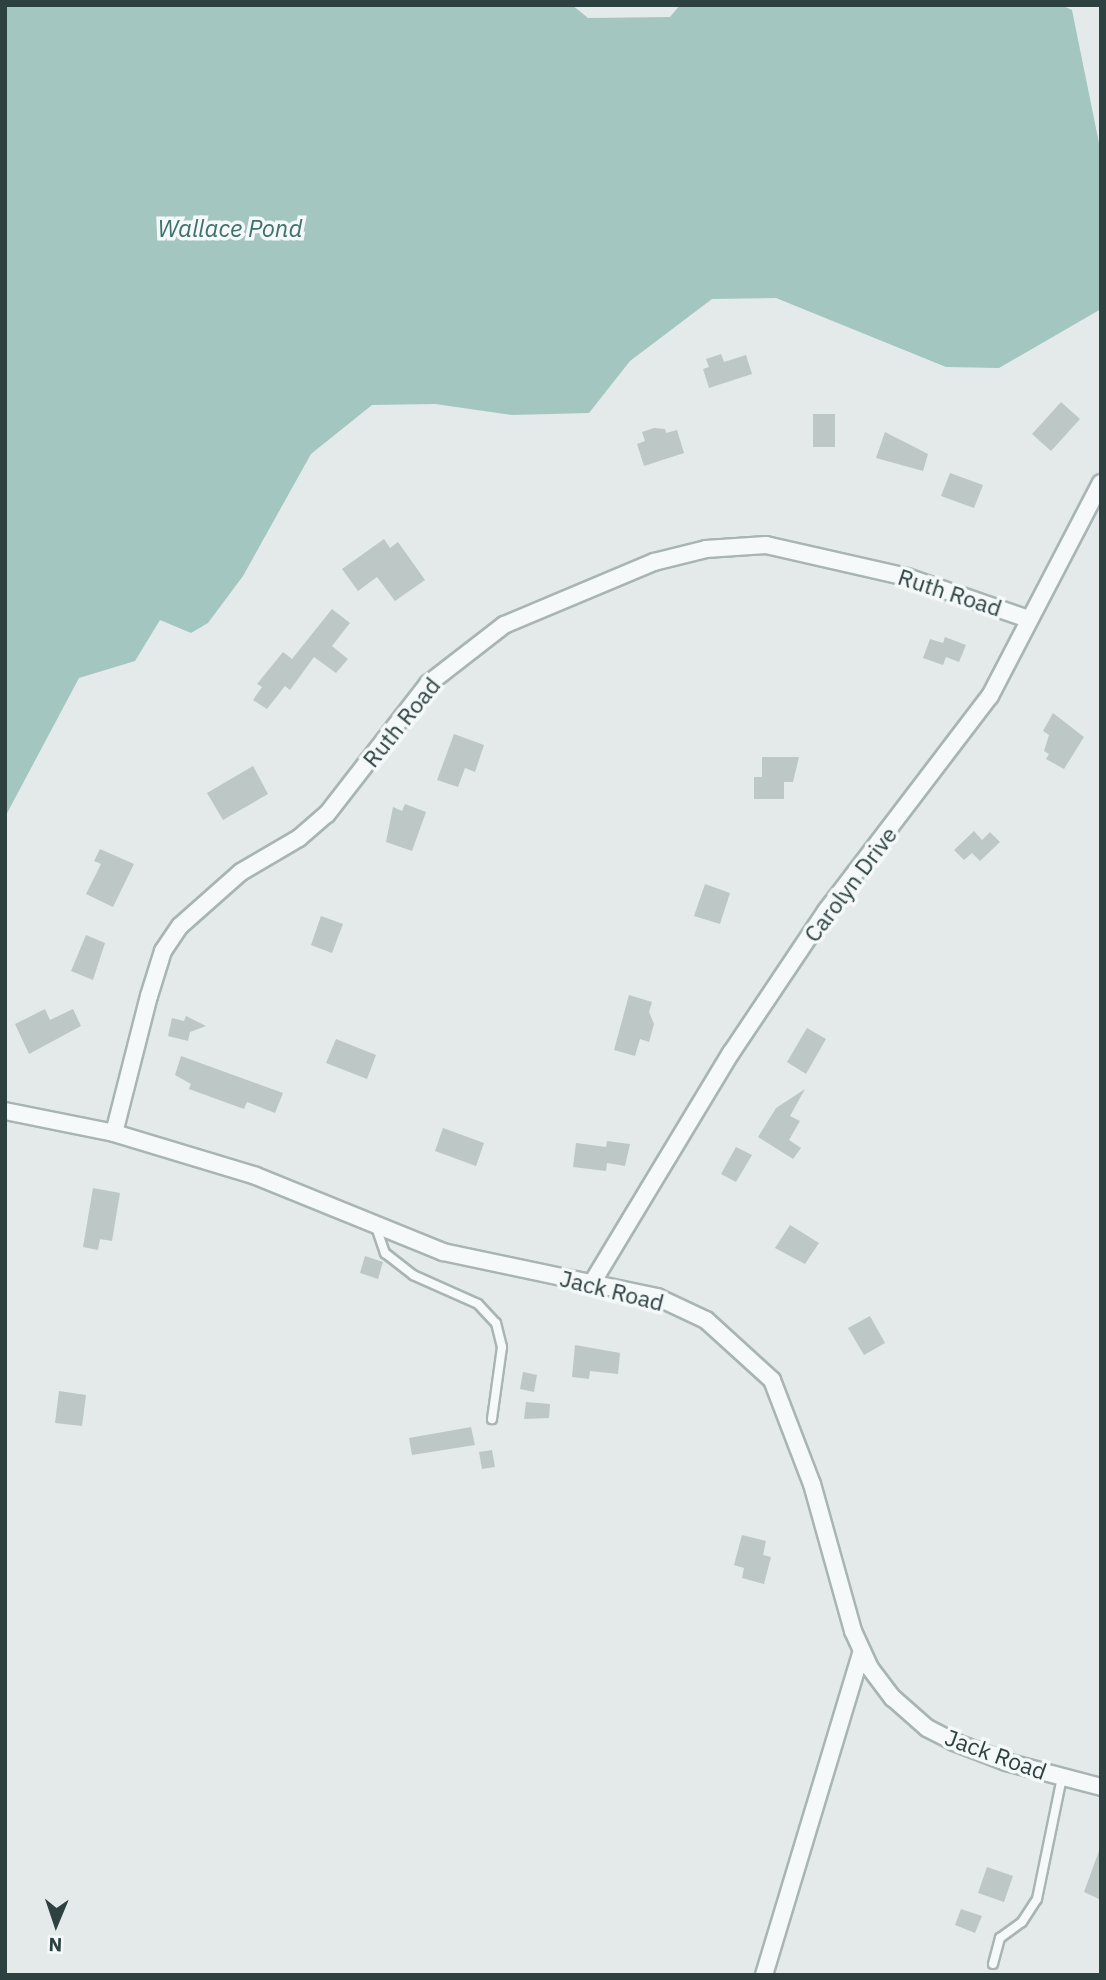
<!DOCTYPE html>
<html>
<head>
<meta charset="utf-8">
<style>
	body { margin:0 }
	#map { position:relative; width:1106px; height:1980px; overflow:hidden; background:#e4eaea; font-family:"IBM Plex Sans",sans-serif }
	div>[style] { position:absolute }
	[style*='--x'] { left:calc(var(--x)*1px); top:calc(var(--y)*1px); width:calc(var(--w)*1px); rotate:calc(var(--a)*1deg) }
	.water>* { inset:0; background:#a3c6c1 }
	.building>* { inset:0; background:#bcc7c6 }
	.roads { filter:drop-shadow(2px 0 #a9b4b4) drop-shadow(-2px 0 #a9b4b4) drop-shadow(0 2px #a9b4b4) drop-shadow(0 -2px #a9b4b4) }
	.lane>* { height:8px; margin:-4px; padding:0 4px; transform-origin:4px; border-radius:4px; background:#f6f9f9 }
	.street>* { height:16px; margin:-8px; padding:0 8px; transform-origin:8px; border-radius:8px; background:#f6f9f9 }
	span { translate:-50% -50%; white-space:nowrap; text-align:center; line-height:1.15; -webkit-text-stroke:7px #f4f8f8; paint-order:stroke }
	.street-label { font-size:23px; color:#2d4141 }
	.water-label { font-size:24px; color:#3c716c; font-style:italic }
	.frame { position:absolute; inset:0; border:7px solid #2d4141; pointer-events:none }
	.north { position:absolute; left:21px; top:1889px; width:70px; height:70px; -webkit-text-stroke:5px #f4f8f8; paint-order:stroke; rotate:182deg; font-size:19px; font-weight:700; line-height:28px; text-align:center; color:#2d4141 }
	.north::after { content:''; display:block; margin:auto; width:24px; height:32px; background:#2d4141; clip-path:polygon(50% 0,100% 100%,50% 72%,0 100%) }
</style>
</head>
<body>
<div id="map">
	<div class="water">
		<div style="clip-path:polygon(5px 5px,572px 5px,588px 18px,670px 17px,680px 5px,1061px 5px,1072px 10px,1101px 153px,1101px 309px,999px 368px,946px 367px,776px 298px,712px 299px,630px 361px,589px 413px,512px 415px,435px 404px,372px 405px,311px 454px,243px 576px,208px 623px,191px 633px,160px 620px,135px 661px,79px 678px,5px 817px)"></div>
	</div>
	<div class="building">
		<div style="clip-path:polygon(721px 354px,724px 362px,746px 355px,752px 374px,709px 388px,703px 369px,709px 367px,706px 359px)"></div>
		<div style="clip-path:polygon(1061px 402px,1080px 419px,1051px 451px,1032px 434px)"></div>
		<div style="clip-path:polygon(813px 414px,835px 414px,835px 447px,813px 447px)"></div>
		<div style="clip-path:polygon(654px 428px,665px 429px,666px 433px,677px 430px,684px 453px,644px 466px,637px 444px,645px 441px,642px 432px)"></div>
		<div style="clip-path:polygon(885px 432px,928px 454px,923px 471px,876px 458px)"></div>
		<div style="clip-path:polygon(950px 473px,983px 485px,974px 508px,941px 496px)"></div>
		<div style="clip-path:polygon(384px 539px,390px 548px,398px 542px,425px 580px,395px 601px,377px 577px,358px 591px,342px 569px)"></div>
		<div style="clip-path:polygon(332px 609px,350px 623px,332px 646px,348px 659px,336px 673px,314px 657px,290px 690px,285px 686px,267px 709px,253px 700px,262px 687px,257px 684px,283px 652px,292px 659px)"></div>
		<div style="clip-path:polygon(945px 637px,966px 645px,959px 662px,946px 657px,943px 665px,923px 658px,930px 639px,943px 643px)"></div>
		<div style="clip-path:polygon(1053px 713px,1084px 737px,1064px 769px,1046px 759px,1049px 754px,1044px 751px,1049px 735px,1043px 731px)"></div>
		<div style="clip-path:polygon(454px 734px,484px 745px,475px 772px,465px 768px,458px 787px,437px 780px)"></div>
		<div style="clip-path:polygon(762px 757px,799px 757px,793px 782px,784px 782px,784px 799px,754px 799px,754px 777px,762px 777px)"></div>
		<div style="clip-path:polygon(253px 766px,268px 794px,223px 820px,207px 793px)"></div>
		<div style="clip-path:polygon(405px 804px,426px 812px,412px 851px,386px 842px,393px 807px,402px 811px)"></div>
		<div style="clip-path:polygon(974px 831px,982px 840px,990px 832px,1000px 842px,980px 861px,972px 853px,964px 860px,954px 850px)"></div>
		<div style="clip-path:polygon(100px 849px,134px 864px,113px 907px,86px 894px,101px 864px,94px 861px)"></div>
		<div style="clip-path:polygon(705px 884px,730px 893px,720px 924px,694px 916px)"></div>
		<div style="clip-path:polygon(321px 916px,343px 924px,332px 953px,311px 945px)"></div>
		<div style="clip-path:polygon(86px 935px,105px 943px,93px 980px,71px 971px)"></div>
		<div style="clip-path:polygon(629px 995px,652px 1002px,649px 1012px,654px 1024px,649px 1042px,640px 1039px,635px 1056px,614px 1050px)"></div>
		<div style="clip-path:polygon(45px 1009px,50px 1020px,73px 1009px,81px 1026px,29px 1054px,15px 1024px)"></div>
		<div style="clip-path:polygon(186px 1016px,206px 1026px,190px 1032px,188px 1041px,168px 1036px,172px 1018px,184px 1021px)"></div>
		<div style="clip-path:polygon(807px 1028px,826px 1039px,806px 1074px,787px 1062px)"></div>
		<div style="clip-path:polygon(336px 1039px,376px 1055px,367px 1079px,326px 1063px)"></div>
		<div style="clip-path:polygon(181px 1056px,283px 1093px,275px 1113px,247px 1102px,244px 1109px,189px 1089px,191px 1084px,175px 1075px)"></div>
		<div style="clip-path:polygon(805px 1089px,790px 1116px,800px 1121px,789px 1140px,801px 1148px,793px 1159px,758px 1137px,776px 1108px)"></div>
		<div style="clip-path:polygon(443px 1128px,484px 1143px,476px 1166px,435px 1151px)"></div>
		<div style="clip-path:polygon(607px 1141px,630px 1144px,625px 1166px,607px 1163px,606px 1171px,573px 1167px,576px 1143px,606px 1147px)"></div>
		<div style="clip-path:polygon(736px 1147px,752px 1155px,736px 1182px,721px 1174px)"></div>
		<div style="clip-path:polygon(93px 1188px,120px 1193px,112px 1241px,100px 1239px,98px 1250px,83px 1247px)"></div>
		<div style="clip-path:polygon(790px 1225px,819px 1243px,805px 1264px,775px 1248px)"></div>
		<div style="clip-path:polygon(365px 1256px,383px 1262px,378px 1279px,360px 1273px)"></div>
		<div style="clip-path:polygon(870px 1316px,885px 1343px,864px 1355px,848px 1328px)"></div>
		<div style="clip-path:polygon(575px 1345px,620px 1353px,618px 1374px,590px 1371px,589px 1379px,572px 1377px)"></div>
		<div style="clip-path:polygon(523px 1372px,537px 1375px,534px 1392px,520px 1389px)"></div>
		<div style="clip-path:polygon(59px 1391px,86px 1395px,82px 1426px,55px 1423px)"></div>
		<div style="clip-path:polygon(526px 1402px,550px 1404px,549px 1418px,524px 1419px)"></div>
		<div style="clip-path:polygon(471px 1427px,475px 1445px,412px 1455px,409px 1438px)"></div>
		<div style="clip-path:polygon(492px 1450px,495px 1467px,482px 1469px,479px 1452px)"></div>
		<div style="clip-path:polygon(742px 1535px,766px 1541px,763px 1555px,771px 1557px,764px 1584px,742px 1578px,744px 1568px,734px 1565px)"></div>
		<div style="clip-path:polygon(1099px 1851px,1101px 1851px,1101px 1900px,1084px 1892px)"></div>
		<div style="clip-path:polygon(987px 1867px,1013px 1876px,1004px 1902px,978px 1893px)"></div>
		<div style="clip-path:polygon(961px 1909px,982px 1916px,975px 1933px,955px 1925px)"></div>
	</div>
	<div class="roads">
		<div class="lane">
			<div style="--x:376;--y:1227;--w:28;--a:71"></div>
			<div style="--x:385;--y:1253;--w:36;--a:38"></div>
			<div style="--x:413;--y:1275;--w:71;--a:24"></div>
			<div style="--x:478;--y:1304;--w:26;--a:47"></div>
			<div style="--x:496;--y:1323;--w:25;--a:76"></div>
			<div style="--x:502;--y:1347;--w:73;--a:97.9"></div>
			<div style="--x:993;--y:1964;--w:27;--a:-75"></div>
			<div style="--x:1000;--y:1938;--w:27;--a:-36"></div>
			<div style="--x:1022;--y:1922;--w:27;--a:-57"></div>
			<div style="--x:1037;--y:1899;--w:125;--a:-78.4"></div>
		</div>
		<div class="street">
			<div style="--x:5;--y:1111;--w:111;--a:11.4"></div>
			<div style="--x:114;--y:1133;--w:148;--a:16.8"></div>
			<div style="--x:256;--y:1176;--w:202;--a:22.1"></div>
			<div style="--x:443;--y:1252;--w:219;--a:11.9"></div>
			<div style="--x:657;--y:1297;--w:54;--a:25.1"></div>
			<div style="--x:706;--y:1320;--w:89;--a:42.3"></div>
			<div style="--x:772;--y:1380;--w:111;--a:69"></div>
			<div style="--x:812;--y:1484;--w:153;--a:74.4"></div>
			<div style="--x:853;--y:1631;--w:41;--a:65.3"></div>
			<div style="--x:870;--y:1668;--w:38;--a:53"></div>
			<div style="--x:893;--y:1698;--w:45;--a:41.4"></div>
			<div style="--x:927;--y:1728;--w:30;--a:27"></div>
			<div style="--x:954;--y:1742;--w:56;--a:21"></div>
			<div style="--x:1006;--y:1762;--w:98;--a:14.7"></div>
			<div style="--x:114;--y:1133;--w:141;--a:-75.7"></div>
			<div style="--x:149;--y:996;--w:47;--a:-72.7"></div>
			<div style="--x:163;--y:951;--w:30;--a:-56"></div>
			<div style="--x:180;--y:926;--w:81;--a:-41.5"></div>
			<div style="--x:241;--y:872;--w:67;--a:-30.4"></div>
			<div style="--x:299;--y:838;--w:37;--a:-41"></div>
			<div style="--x:327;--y:814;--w:165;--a:-52.2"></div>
			<div style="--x:428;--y:684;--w:96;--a:-37.8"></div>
			<div style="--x:504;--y:625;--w:163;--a:-22.8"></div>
			<div style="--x:654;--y:562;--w:54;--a:-14"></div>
			<div style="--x:706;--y:549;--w:60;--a:-3.8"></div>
			<div style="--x:766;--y:545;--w:145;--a:12.8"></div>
			<div style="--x:907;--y:577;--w:128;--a:19.1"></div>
			<div style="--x:592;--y:1283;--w:269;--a:-58.9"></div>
			<div style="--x:731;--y:1053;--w:171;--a:-56.2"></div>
			<div style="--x:826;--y:911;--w:270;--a:-52.7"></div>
			<div style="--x:990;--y:696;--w:240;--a:-62.5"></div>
			<div style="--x:764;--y:1975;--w:338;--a:-73.2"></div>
		</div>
	</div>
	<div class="street-label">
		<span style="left:950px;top:592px;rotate:18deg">Ruth Road</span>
		<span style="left:401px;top:722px;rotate:-51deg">Ruth Road</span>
		<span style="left:850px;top:884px;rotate:-53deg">Carolyn Drive</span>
		<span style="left:612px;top:1290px;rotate:14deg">Jack Road</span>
		<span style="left:996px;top:1754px;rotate:20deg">Jack Road</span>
	</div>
	<div class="water-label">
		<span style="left:230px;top:229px">Wallace Pond</span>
	</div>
	<div class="frame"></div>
	<div class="north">N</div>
</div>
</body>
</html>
